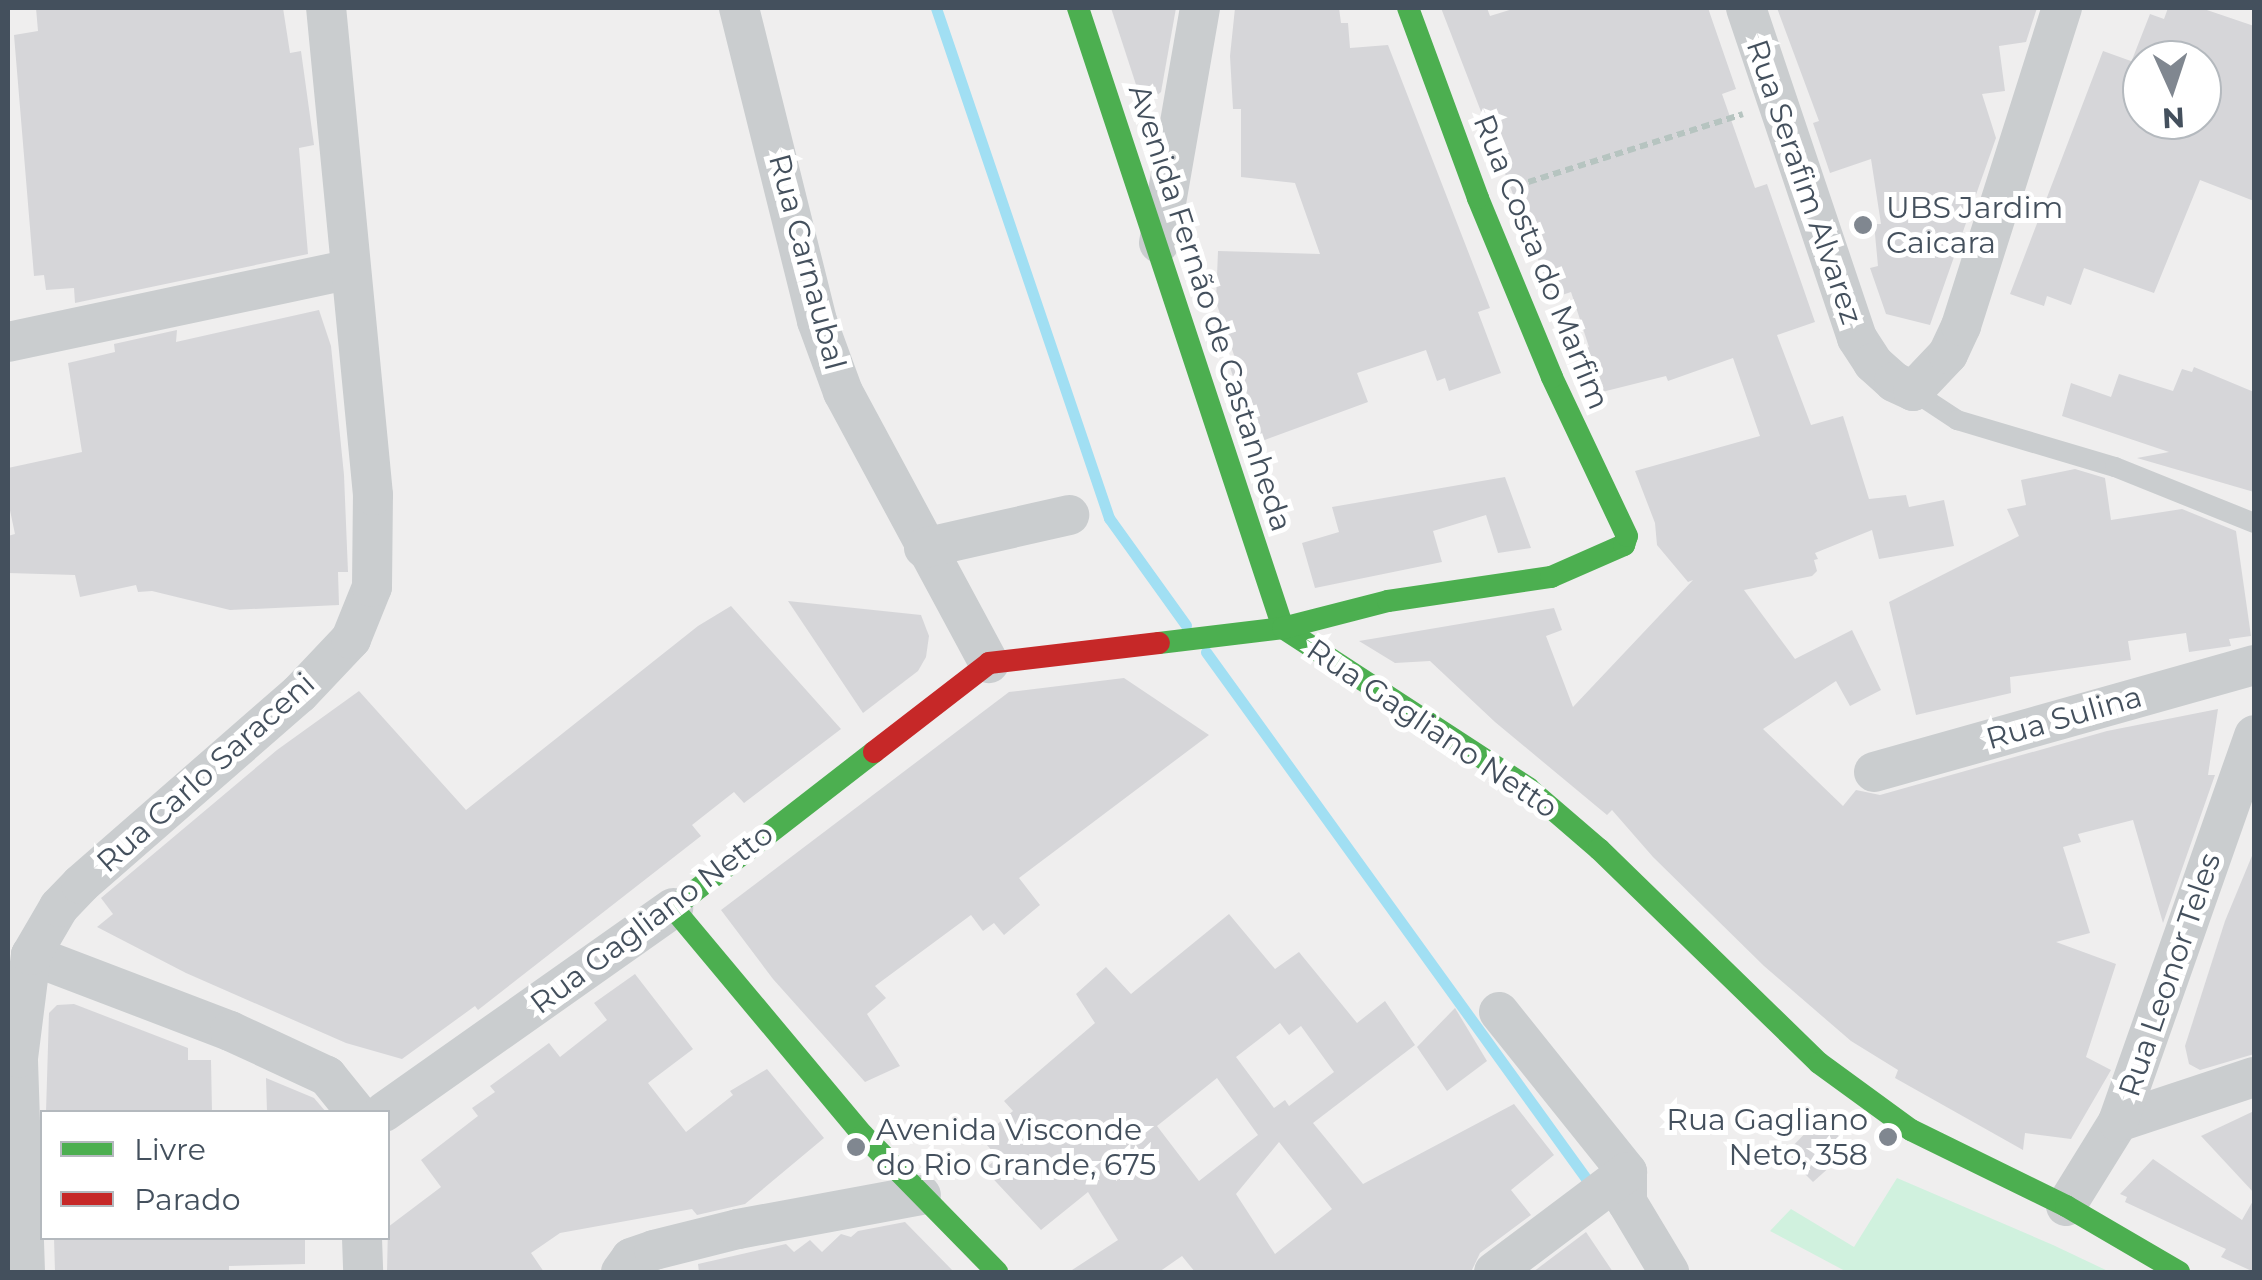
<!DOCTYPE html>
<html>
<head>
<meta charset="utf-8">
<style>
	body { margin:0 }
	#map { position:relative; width:2262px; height:1280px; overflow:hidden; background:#efeeee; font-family:Montserrat,sans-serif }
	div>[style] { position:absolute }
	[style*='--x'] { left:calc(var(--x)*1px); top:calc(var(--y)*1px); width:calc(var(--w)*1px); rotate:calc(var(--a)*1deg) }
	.green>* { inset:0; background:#d0f1de }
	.stream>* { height:11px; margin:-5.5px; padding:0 5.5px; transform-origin:5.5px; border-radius:5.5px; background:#a1dff3 }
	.building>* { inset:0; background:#d6d6d9 }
	.path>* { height:6px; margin-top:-3px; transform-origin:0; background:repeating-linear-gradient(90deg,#b6c4c0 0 8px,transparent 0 13px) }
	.lane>* { height:20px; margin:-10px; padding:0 10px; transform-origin:10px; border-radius:10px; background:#cacdcf }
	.street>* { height:40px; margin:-20px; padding:0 20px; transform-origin:20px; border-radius:20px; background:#cacdcf }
	.fast>* { height:22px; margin:-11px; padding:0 11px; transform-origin:11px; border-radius:11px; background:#4caf50 }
	.jam>* { height:22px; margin:-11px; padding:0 11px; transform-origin:11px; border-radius:11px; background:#c62828 }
	.dots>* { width:28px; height:28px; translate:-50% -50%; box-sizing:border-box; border:5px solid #fff; border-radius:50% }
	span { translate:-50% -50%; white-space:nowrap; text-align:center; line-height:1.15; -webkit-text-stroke:10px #fff; paint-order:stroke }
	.street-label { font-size:30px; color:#44505d }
	.poi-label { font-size:30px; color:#44505d }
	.left { translate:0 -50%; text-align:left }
	.right { translate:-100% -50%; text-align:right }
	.frame { position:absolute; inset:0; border:10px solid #44505d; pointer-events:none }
	.legend { position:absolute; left:40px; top:1110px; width:350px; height:130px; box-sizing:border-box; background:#fff; border:2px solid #b4b9be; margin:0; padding:12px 18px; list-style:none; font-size:30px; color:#44505d }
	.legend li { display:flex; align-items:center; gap:20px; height:50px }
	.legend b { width:50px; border:2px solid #b4b9be }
	.north { position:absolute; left:2122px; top:40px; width:100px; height:100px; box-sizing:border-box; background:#fff; border:2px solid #b4b9be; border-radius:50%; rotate:177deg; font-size:28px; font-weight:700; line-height:40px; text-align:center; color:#44505d }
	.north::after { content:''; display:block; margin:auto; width:35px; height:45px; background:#808790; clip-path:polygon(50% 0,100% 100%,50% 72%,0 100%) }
</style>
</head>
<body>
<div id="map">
	<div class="green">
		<div style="clip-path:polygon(1897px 1178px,2053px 1245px,2110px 1272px,1847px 1272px,1770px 1231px,1791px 1209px,1854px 1247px)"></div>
	</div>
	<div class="stream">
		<div style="--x:936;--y:8;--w:539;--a:71.26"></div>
		<div style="--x:1109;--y:518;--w:132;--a:54.3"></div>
		<div style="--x:1206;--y:652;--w:661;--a:54.17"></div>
	</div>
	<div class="building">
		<div style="clip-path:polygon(36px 8px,283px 8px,290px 53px,301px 51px,314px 145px,299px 148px,308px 254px,75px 303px,74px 288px,46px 290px,44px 275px,34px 276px,14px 35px,38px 31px)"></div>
		<div style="clip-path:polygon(1111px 8px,1176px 8px,1161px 92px,1155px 97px,1141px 100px)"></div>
		<div style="clip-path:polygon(1235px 8px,1339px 8px,1341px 23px,1348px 23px,1350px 48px,1388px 45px,1490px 308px,1478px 312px,1501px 373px,1449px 391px,1445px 378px,1437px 381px,1426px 350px,1357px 373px,1368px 402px,1262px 441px,1244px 390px,1238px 392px,1229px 364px,1236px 361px,1216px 302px,1218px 251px,1320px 254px,1295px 183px,1241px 177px,1241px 109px,1233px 109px,1230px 56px)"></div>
		<div style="clip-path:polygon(1441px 8px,1487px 8px,1490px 16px,1516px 8px,1708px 8px,1736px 89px,1722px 94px,1755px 188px,1767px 184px,1815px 322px,1777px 335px,1811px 425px,1843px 416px,1869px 499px,1906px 495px,1909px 507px,1944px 500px,1954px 546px,1879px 559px,1872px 530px,1815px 553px,1818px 559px,1814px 560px,1817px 571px,1812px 576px,1744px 590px,1795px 659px,1852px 630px,1881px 690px,1850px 706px,1836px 681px,1763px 729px,1843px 806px,1856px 790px,1880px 795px,2107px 731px,2218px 709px,2208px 775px,2215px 775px,2163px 923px,2133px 820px,2078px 834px,2081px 842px,2063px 847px,2090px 933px,2056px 942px,2116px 964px,2086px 1057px,2111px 1070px,2071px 1139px,2025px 1133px,2023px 1150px,1895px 1078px,1898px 1070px,1851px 1041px,1764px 966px,1653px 857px,1612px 810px,1607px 815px,1495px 722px,1430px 661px,1395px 663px,1359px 641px,1554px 608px,1562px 630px,1546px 636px,1573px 707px,1693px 580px,1688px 582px,1657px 545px,1655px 523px,1635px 471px,1760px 436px,1733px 358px,1668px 381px,1666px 376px,1594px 394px,1576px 352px,1589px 347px,1571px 292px,1553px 298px)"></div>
		<div style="clip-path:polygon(1777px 8px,2037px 8px,2026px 42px,1999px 46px,2005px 91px,1982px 94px,1996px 138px,1930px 325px,1886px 314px,1870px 268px,1878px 266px,1874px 224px,1881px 224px,1871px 159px,1830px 173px,1813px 123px,1819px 121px)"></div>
		<div style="clip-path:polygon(2168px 8px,2201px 8px,2254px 26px,2254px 201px,2200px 180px,2154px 293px,2084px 268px,2071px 305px,2047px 296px,2044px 306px,2010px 294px,2103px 51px,2142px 65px,2142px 120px,2202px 120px,2202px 60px,2132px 60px,2150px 14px,2164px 19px)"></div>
		<div style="clip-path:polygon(319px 310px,331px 346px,344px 475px,348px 572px,338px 572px,339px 605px,230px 610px,152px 591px,138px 592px,136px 585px,80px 597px,75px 575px,8px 573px,8px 536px,15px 534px,8px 501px,8px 468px,82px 452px,68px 363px,115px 352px,114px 344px,177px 330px,176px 342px)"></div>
		<div style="clip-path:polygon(2194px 367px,2254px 392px,2254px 492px,2137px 458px,2169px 452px,2062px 416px,2071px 383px,2111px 397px,2119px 374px,2173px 391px,2182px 369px,2192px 372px)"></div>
		<div style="clip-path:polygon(2075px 469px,2105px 478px,2111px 520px,2182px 509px,2236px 531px,2251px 636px,2229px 639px,2231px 646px,2189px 652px,2186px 633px,2128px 641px,2131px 660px,2010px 677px,2011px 693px,1916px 715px,1889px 602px,2019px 536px,2007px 509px,2026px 505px,2021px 480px)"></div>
		<div style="clip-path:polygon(1505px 477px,1531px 548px,1498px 553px,1486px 515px,1433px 531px,1442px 562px,1315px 588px,1302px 543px,1339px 532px,1332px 507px)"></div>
		<div style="clip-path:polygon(788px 601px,921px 615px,929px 636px,926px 657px,918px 671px,863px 713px)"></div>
		<div style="clip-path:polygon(731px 606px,841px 729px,744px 803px,734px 792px,692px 825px,701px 836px,478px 1010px,475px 1006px,402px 1059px,346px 1043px,186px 973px,97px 927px,113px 914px,101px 898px,277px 750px,359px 691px,466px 810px,698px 626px)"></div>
		<div style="clip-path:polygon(1124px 678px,1209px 735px,1019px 878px,1040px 905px,1004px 935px,994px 923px,983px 931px,971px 915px,875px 986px,886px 998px,867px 1014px,900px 1066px,865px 1082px,773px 979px,721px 910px,1009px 692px)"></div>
		<div style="clip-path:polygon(2254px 851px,2254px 1054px,2200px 1070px,2189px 1064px,2185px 1046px,2225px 921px)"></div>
		<div style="clip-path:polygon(evenodd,1229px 914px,1275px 969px,1299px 952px,1357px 1023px,1385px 1001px,1415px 1045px,1313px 1123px,1363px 1184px,1514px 1104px,1554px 1155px,1511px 1190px,1531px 1215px,1480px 1253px,1471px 1272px,1195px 1272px,1182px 1256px,1159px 1272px,1069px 1272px,1118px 1240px,1088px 1192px,1041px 1230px,984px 1169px,998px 1158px,981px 1138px,1013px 1111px,1004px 1101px,1095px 1023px,1076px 994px,1106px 967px,1131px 994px,1229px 914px,1280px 1023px,1289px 1035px,1301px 1026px,1334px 1072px,1289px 1106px,1285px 1100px,1274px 1108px,1236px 1057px,1280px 1023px,1229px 914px,1217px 1078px,1258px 1135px,1199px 1181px,1157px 1126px,1217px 1078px,1229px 914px,1279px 1142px,1332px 1209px,1275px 1254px,1236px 1194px,1279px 1142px)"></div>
		<div style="clip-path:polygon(635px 974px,693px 1049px,648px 1083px,686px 1132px,733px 1095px,730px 1091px,767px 1069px,824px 1138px,745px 1204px,697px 1215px,692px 1209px,560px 1233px,531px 1253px,544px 1272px,387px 1272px,388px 1227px,441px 1187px,421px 1160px,478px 1116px,472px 1108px,495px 1092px,490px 1086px,549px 1043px,560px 1057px,607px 1020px,594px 1003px)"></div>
		<div style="clip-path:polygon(74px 1004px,188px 1048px,188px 1060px,211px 1060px,212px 1112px,46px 1112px,49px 1013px,57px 1005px)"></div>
		<div style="clip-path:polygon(1455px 1008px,1487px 1061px,1447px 1091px,1417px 1047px)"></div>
		<div style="clip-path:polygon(266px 1078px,314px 1098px,326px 1112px,267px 1112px)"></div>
		<div style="clip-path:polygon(2254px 1111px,2254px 1193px,2201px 1136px)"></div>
		<div style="clip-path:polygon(1820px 1118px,1851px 1148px,1813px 1182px,1785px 1154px)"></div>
		<div style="clip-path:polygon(2153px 1159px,2242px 1220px,2254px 1199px,2254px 1272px,2221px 1257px,2226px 1249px,2125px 1202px,2127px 1197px,2120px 1194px)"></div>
		<div style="clip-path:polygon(905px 1222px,954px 1272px,699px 1272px,698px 1264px,786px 1244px,794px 1252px,810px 1240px,822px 1252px,841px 1234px,851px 1237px,858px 1231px)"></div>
		<div style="clip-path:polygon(1586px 1232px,1613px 1272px,1533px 1272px)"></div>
		<div style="clip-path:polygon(54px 1238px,305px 1238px,305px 1264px,229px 1266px,229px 1272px,55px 1272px)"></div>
	</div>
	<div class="path">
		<div style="--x:1516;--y:186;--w:238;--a:-17.6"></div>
	</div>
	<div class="lane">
		<div style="--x:1913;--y:391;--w:53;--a:33.4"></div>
		<div style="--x:1957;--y:420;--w:165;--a:16.6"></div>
		<div style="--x:2115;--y:467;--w:150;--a:21.9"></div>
	</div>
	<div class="street">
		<div style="--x:739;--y:8;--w:323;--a:76"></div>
		<div style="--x:817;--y:321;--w:76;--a:69.9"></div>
		<div style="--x:843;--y:392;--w:308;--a:61.7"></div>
		<div style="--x:1746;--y:8;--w:348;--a:71.4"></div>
		<div style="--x:1857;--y:338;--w:30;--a:57"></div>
		<div style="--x:1873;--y:363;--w:28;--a:42"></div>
		<div style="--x:1894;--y:382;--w:21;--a:25"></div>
		<div style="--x:1913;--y:391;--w:51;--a:-46.6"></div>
		<div style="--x:1948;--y:354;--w:31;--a:-65"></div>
		<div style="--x:1961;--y:326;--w:334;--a:-72.4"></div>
		<div style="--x:1159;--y:243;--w:239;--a:-80.1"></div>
		<div style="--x:8;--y:342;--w:350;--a:-12"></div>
		<div style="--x:924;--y:548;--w:149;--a:-12.8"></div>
		<div style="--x:1874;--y:772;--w:395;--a:-15.7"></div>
		<div style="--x:31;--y:955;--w:213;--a:20.9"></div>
		<div style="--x:230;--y:1031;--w:107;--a:24.9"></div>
		<div style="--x:327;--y:1076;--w:46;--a:51.1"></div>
		<div style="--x:1499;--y:1012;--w:205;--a:51.3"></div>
		<div style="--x:1627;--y:1172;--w:30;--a:90"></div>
		<div style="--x:1627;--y:1202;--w:82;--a:59"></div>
		<div style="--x:384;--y:1112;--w:354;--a:-35.2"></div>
		<div style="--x:2118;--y:1122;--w:143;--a:-18.3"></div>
		<div style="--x:2066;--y:1206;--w:99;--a:-58.2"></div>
		<div style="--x:2118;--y:1122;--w:410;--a:-70.6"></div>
		<div style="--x:362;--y:1238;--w:34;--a:88"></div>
		<div style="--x:25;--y:1272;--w:214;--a:-91.9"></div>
		<div style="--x:18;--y:1058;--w:104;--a:-82.8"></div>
		<div style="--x:31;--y:955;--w:56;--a:-59.7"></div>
		<div style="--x:59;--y:907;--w:32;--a:-46"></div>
		<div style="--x:81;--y:884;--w:289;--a:-41.1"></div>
		<div style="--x:299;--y:694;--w:76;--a:-46.6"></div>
		<div style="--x:351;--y:639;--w:56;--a:-68"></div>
		<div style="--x:372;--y:587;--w:92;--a:-89.4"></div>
		<div style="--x:373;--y:495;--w:489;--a:-95.5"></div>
		<div style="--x:621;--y:1272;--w:17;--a:-54"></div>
		<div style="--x:631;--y:1258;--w:24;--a:-19"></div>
		<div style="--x:654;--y:1250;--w:87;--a:-14"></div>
		<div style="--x:738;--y:1229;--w:186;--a:-10.5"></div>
		<div style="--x:1494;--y:1272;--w:166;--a:-36.9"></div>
	</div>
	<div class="fast">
		<div style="--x:1078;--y:8;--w:653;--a:71.7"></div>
		<div style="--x:1283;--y:628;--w:293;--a:33.1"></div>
		<div style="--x:1528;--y:788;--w:94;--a:40.7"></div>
		<div style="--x:1599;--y:849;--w:307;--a:44.2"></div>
		<div style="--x:1819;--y:1063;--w:114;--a:36.1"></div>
		<div style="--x:1911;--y:1130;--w:173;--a:26.1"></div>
		<div style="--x:2066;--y:1206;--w:131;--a:30.3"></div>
		<div style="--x:1159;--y:643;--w:125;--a:-6.9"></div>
		<div style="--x:1283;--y:628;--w:108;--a:-14.4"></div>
		<div style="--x:1388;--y:601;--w:165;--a:-8.4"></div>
		<div style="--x:1551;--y:577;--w:80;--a:-23.7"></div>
		<div style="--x:1624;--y:545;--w:9;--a:-72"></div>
		<div style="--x:1627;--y:536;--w:176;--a:-115.3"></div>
		<div style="--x:1552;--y:377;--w:194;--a:-112.5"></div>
		<div style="--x:1478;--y:198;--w:202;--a:-110.2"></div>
		<div style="--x:874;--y:752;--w:254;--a:142.2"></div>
		<div style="--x:673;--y:908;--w:296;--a:50.1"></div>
		<div style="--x:863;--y:1135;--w:192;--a:45.6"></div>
	</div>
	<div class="jam">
		<div style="--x:874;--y:752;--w:145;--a:-37.7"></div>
		<div style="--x:989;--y:663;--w:171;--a:-6.7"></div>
	</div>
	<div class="dots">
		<div style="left:1863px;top:225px;background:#808790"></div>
		<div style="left:1888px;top:1137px;background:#808790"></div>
		<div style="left:856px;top:1147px;background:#808790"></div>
	</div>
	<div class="street-label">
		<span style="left:1804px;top:182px;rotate:71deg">Rua Serafim Alvarez</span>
		<span style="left:807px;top:262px;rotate:75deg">Rua Carnaubal</span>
		<span style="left:1541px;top:262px;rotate:68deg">Rua Costa do Marfim</span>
		<span style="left:1210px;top:308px;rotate:72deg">Avenida Fernão de Castanheda</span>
		<span style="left:2064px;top:718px;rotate:-16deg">Rua Sulina</span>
		<span style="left:1432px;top:729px;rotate:34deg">Rua Gagliano Netto</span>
		<span style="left:206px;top:773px;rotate:-42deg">Rua Carlo Saraceni</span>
		<span style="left:652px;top:919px;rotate:-37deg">Rua Gagliano Netto</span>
		<span style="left:2170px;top:975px;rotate:-71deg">Rua Leonor Teles</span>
	</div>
	<div class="poi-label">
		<span class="left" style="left:1886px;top:225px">UBS Jardim<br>Caicara</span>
		<span class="right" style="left:1868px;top:1137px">Rua Gagliano<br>Neto, 358</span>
		<span class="left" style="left:876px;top:1147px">Avenida Visconde<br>do Rio Grande, 675</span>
	</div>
	<div class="frame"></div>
	<ul class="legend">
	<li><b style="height:12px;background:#4caf50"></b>Livre</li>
	<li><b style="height:12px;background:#c62828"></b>Parado</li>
	</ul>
	<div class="north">N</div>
</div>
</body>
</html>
